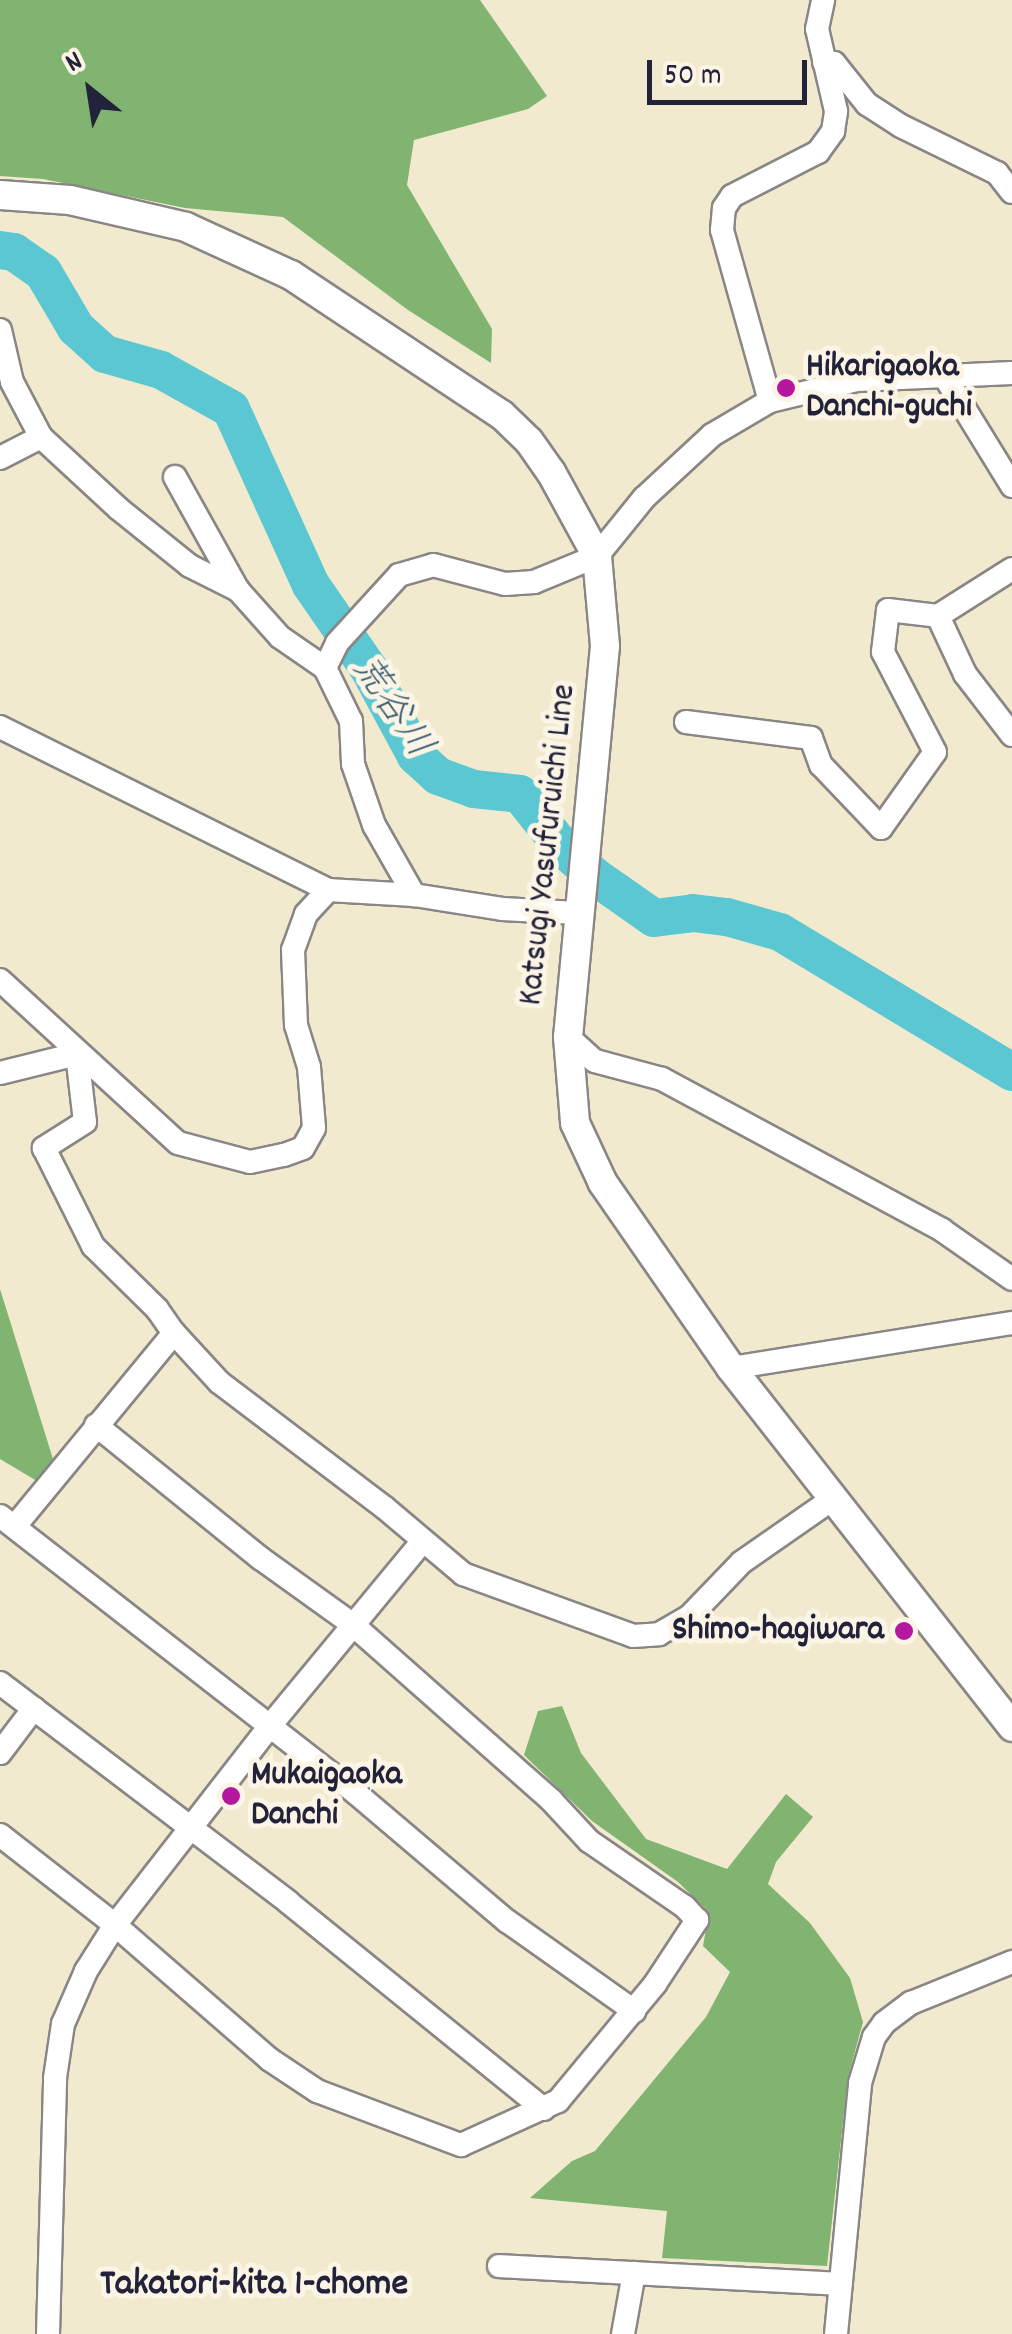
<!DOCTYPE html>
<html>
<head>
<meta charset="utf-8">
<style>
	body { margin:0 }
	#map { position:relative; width:1012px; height:2334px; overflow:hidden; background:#f1eacf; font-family:Dekko,"Klee One",sans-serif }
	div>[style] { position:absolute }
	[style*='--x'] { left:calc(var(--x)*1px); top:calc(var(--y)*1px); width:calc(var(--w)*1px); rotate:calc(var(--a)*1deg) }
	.forest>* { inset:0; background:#80b470 }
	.river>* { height:38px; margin:-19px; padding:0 19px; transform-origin:19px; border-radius:19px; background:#5ac7d2 }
	.roads { filter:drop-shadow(2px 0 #8a8685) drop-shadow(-2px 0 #8a8685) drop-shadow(0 2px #8a8685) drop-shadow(0 -2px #8a8685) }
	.minor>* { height:22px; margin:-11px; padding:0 11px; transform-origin:11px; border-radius:11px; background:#fff }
	.major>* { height:28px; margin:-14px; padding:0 14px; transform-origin:14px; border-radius:14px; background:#fff }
	.dots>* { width:28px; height:28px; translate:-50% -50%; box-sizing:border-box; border:5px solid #fcf5e5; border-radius:50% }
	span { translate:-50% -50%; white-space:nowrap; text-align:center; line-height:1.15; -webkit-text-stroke:10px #fcf5e5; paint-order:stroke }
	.poi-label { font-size:35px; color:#22223b; font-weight:700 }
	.left { translate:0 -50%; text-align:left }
	.right { translate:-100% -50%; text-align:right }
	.street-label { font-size:35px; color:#22223b }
	.water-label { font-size:38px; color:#365c70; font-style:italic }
	.neighbourhood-label { font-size:38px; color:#22223b; font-weight:700 }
	.north { position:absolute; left:40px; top:40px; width:100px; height:100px; -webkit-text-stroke:8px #fcf5e5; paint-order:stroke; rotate:330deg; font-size:28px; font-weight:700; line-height:40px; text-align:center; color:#22223b }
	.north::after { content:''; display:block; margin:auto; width:35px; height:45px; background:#22223b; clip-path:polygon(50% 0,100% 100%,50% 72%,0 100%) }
	.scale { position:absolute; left:647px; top:60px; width:160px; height:45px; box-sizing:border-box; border:5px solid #22223b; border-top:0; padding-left:12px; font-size:30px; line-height:35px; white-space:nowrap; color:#22223b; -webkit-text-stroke:8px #fcf5e5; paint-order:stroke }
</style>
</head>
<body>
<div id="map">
	<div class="forest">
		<div style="clip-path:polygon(0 0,480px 0,547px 96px,528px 109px,414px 140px,407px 185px,492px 329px,491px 363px,408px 310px,283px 217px,185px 208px,43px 179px,0 176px)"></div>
		<div style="clip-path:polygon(0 1289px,53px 1459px,47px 1487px,0 1459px)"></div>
		<div style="clip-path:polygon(562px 1706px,581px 1753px,646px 1839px,727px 1869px,786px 1794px,813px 1817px,776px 1862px,768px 1884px,810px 1923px,850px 1978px,863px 2022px,848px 2077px,827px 2266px,662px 2258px,667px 2211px,530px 2198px,572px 2161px,595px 2151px,706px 2017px,730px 1972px,703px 1946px,709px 1912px,678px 1882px,592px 1821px,524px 1755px,538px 1711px)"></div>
	</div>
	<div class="river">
		<div style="--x:0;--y:250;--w:14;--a:8"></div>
		<div style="--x:14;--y:252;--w:35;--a:35"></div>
		<div style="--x:43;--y:272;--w:65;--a:59.5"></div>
		<div style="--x:76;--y:328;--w:39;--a:42"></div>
		<div style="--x:105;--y:354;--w:58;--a:15.9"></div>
		<div style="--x:161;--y:370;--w:80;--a:29.1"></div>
		<div style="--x:231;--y:409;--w:193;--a:65.6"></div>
		<div style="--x:311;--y:585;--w:102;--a:55.4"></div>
		<div style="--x:369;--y:669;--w:99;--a:61.6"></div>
		<div style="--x:416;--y:756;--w:30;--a:42"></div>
		<div style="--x:438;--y:776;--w:38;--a:20"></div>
		<div style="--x:474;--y:789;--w:46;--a:6.2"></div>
		<div style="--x:520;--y:794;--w:68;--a:51.6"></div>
		<div style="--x:562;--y:847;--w:43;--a:42.2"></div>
		<div style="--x:594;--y:876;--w:73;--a:35"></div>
		<div style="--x:654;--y:918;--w:39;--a:-7"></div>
		<div style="--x:693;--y:913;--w:34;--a:7"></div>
		<div style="--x:727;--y:917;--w:55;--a:15.8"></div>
		<div style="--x:780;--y:932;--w:271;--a:31.1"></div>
	</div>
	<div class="roads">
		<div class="minor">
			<div style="--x:824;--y:62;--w:10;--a:6"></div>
			<div style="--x:834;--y:63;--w:53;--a:51.2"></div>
			<div style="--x:867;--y:104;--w:40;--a:32.9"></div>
			<div style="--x:901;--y:126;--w:107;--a:26.1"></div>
			<div style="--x:997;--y:173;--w:24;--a:52"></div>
			<div style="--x:0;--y:330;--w:53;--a:77"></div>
			<div style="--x:12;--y:382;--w:62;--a:62.2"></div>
			<div style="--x:41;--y:437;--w:106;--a:42.7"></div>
			<div style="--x:119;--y:509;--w:91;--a:38.8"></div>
			<div style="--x:190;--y:566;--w:54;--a:26.6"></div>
			<div style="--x:238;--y:590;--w:63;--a:48.2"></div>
			<div style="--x:280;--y:637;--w:55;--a:34.6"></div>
			<div style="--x:325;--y:668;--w:59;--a:63.9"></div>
			<div style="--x:351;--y:721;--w:43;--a:87.3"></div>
			<div style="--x:353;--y:764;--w:65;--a:71"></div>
			<div style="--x:374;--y:825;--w:81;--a:60.3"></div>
			<div style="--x:945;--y:377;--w:128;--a:58.4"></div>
			<div style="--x:770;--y:401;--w:178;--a:-105.7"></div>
			<div style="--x:722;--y:230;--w:22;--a:-85"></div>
			<div style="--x:724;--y:208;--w:14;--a:-56"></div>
			<div style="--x:732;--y:196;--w:97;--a:-27.1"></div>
			<div style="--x:818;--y:152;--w:26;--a:-54"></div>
			<div style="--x:833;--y:131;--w:20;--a:-81"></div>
			<div style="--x:836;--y:111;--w:84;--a:-103"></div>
			<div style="--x:817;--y:29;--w:30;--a:-78"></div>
			<div style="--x:0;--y:458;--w:46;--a:-27.1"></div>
			<div style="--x:175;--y:477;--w:129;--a:60.9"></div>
			<div style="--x:1012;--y:569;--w:88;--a:147.6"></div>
			<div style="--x:938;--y:616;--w:64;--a:65"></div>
			<div style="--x:965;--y:674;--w:77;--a:52.4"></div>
			<div style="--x:325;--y:668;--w:28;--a:-64"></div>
			<div style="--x:337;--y:643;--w:92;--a:-47.6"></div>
			<div style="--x:399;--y:575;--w:35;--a:-16"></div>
			<div style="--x:433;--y:565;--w:74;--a:14.8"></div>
			<div style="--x:505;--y:584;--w:29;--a:-4"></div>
			<div style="--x:534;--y:582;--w:68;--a:-22.4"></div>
			<div style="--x:597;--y:556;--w:75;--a:-51"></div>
			<div style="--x:644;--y:498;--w:93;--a:-42.8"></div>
			<div style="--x:712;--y:435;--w:67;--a:-30.4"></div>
			<div style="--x:770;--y:401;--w:89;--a:-13.6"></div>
			<div style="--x:857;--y:380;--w:155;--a:-2.6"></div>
			<div style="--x:686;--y:722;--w:126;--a:7.3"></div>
			<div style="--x:811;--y:738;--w:29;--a:70"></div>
			<div style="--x:821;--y:765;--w:87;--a:46.4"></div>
			<div style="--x:881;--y:828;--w:93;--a:-54.6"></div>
			<div style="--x:935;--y:752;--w:113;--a:-117.5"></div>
			<div style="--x:883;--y:652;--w:42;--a:-83.2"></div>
			<div style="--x:888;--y:610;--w:50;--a:6.8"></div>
			<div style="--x:0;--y:727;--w:366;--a:26.4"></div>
			<div style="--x:328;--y:890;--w:86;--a:3.3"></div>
			<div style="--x:414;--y:895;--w:89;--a:9"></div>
			<div style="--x:502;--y:909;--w:76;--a:3"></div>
			<div style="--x:0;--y:980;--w:241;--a:42.5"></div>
			<div style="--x:178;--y:1143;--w:74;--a:14.8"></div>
			<div style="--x:250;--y:1162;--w:35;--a:-12"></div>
			<div style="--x:284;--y:1155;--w:20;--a:-20"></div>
			<div style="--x:303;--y:1148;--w:23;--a:-61"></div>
			<div style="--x:314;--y:1128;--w:61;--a:-94.7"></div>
			<div style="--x:309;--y:1067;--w:44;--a:-107.2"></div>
			<div style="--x:296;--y:1025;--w:75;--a:-92.3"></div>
			<div style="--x:293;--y:950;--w:38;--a:-70"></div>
			<div style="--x:306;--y:914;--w:33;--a:-47"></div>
			<div style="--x:568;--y:1037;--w:36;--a:42"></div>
			<div style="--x:595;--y:1061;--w:69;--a:15"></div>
			<div style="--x:662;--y:1079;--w:318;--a:28.3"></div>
			<div style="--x:942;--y:1230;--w:85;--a:35"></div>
			<div style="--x:0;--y:1073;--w:79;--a:-13.9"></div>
			<div style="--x:77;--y:1054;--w:68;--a:83.3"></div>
			<div style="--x:85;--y:1122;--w:49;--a:147.6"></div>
			<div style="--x:44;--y:1148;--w:110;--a:63.4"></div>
			<div style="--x:93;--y:1246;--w:90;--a:44.5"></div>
			<div style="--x:157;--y:1309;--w:29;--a:55"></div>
			<div style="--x:731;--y:1368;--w:285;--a:-9.1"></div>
			<div style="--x:0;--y:1516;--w:452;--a:37.9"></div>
			<div style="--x:357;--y:1794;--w:197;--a:40.3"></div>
			<div style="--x:507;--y:1921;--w:156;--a:35.3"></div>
			<div style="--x:15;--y:1526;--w:250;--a:-50.5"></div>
			<div style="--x:174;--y:1333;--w:67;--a:47.4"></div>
			<div style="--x:219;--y:1382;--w:208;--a:37.2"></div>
			<div style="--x:385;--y:1508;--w:102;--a:40.2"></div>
			<div style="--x:463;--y:1574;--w:181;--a:20"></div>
			<div style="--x:633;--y:1636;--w:26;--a:-4"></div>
			<div style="--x:659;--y:1634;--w:34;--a:-30"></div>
			<div style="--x:689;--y:1617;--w:76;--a:-46.1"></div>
			<div style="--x:742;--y:1562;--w:108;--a:-34.9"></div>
			<div style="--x:0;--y:1683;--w:362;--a:37.2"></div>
			<div style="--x:288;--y:1902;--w:329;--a:39"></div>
			<div style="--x:0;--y:1753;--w:56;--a:-52.9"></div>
			<div style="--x:0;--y:1835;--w:146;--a:38"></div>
			<div style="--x:115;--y:1925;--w:204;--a:41"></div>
			<div style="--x:269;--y:2059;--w:58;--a:33.7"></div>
			<div style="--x:317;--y:2091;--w:154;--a:20.6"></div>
			<div style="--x:461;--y:2145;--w:107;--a:-24.4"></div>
			<div style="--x:558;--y:2101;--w:152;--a:-50.3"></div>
			<div style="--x:655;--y:1984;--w:77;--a:-56.7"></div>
			<div style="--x:697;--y:1920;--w:18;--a:-133"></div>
			<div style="--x:685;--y:1907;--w:116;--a:-145.5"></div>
			<div style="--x:589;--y:1841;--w:56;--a:-132.8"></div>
			<div style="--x:551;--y:1800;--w:266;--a:-138.5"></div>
			<div style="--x:352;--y:1624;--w:113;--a:-144.3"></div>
			<div style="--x:260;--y:1558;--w:211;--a:-141"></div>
			<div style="--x:499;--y:2266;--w:342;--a:3"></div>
			<div style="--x:48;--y:2334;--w:256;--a:-88.4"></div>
			<div style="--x:55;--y:2078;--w:55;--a:-81.6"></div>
			<div style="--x:63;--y:2024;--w:58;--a:-66.5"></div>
			<div style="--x:86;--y:1971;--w:54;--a:-57.8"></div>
			<div style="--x:115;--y:1925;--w:251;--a:-52.1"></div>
			<div style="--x:269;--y:1727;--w:241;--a:-50.4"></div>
			<div style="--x:623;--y:2334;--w:62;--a:-79.8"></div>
			<div style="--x:836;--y:2334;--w:252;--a:-84.5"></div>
			<div style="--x:860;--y:2083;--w:48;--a:-73.1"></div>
			<div style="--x:874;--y:2037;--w:17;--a:-54"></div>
			<div style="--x:884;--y:2023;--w:34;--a:-37"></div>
			<div style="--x:911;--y:2003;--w:109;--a:-22.1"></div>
		</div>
		<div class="major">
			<div style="--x:0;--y:195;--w:70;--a:4.1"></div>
			<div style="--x:70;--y:200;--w:119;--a:13.1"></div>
			<div style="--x:186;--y:227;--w:115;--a:24.6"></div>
			<div style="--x:291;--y:275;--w:253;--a:33.6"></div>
			<div style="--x:502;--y:415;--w:37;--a:44"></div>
			<div style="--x:529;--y:441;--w:38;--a:55"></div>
			<div style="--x:551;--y:472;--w:96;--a:61.3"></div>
			<div style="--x:597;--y:556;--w:90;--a:84.9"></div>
			<div style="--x:605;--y:646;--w:393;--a:95.4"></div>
			<div style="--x:568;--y:1037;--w:86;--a:85.3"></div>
			<div style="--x:575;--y:1123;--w:66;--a:65"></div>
			<div style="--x:603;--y:1183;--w:225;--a:55.3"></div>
			<div style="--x:731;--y:1368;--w:456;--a:51.9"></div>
		</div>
	</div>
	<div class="dots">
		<div style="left:786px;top:388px;background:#b5179e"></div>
		<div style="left:904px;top:1631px;background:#b5179e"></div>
		<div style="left:231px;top:1796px;background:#b5179e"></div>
	</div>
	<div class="poi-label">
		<span class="left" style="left:806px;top:388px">Hikarigaoka<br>Danchi-guchi</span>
		<span class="right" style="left:884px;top:1631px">Shimo-hagiwara</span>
		<span class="left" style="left:251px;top:1796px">Mukaigaoka<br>Danchi</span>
	</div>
	<div class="street-label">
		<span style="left:549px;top:845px;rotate:-84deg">Katsugi Yasufuruichi Line</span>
	</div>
	<div class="water-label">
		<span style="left:390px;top:708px;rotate:56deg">荒谷川</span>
	</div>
	<div class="neighbourhood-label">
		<span style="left:254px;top:2286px">Takatori-kita 1-chome</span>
	</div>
	<div class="north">N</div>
	<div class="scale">50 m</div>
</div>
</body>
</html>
